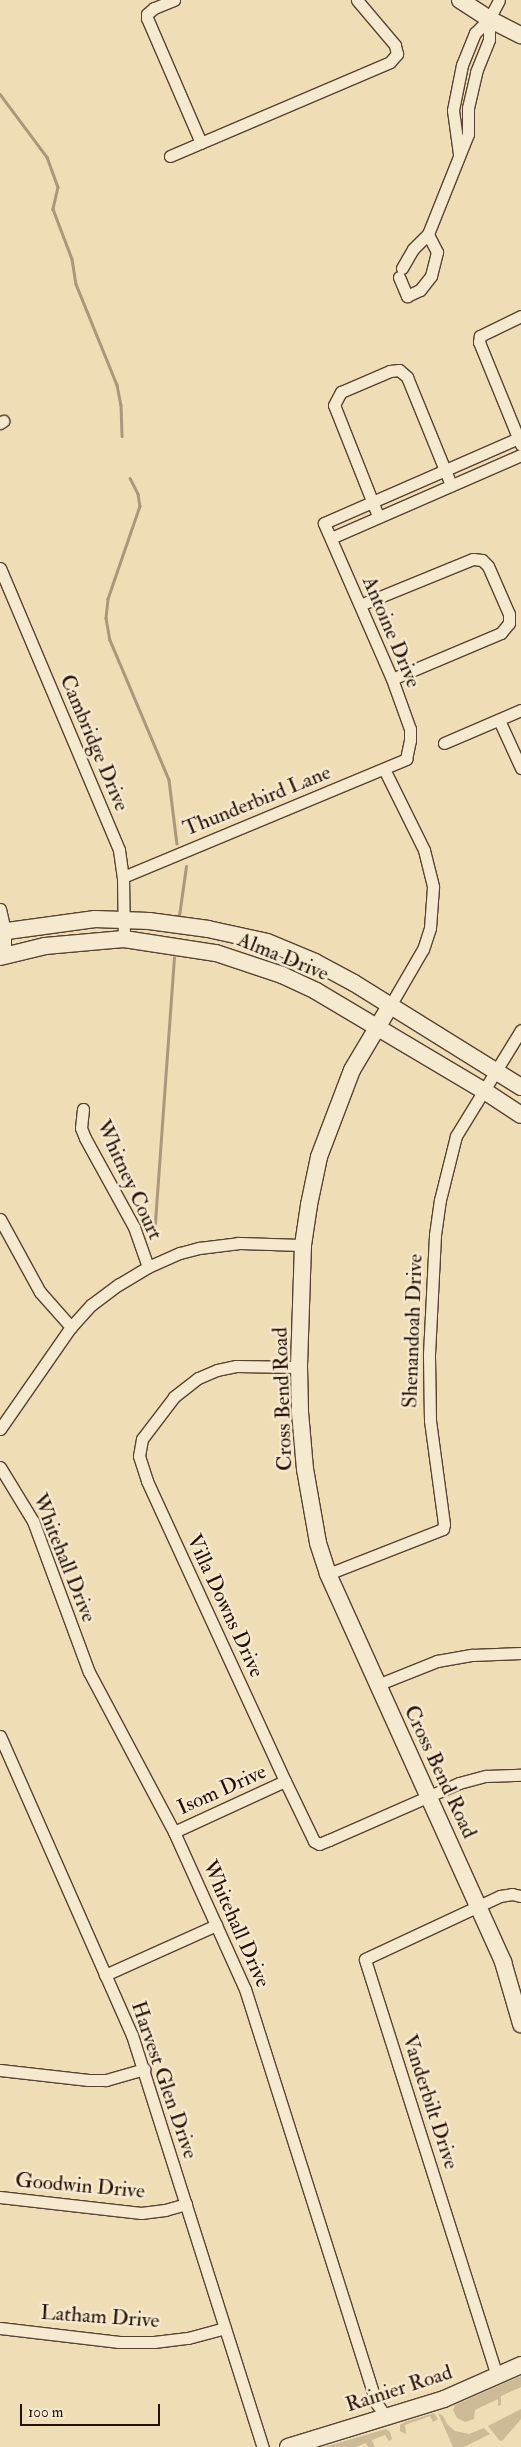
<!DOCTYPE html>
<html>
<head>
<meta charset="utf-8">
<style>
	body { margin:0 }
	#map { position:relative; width:521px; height:2447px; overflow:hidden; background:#efddb5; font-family:"IM FELL Double Pica",serif }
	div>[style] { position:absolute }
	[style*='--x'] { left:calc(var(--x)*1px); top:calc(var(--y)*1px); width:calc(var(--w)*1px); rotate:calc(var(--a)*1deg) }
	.green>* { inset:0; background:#cdba97 }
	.stream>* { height:2.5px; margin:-1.25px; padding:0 1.25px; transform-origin:1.25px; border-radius:1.25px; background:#ab977a }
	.roads { filter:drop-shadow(1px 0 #584332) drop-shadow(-1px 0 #584332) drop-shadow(0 1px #584332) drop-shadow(0 -1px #584332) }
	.street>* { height:11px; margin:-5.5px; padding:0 5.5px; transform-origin:5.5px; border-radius:5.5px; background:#f5e9cf }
	.secondary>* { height:16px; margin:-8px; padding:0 8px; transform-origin:8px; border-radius:8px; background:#f5e9cf }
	span { translate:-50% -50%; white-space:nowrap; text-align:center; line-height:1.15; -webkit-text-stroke:5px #f5e9cf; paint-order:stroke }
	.street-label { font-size:21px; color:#261006 }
	.scale { position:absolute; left:20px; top:2404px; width:140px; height:22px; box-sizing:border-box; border:2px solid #261006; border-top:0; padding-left:6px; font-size:15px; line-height:18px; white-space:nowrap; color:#261006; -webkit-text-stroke:4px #f5e9cf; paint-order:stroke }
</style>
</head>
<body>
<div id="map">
	<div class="green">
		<div style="clip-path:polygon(521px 2376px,521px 2387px,501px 2396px,501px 2405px,498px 2406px,498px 2399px,475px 2410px,474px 2419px,465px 2422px,457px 2418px,453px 2410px,455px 2405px)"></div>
		<div style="clip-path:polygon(521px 2409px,521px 2419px,503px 2440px,500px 2441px,488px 2426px)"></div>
		<div style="clip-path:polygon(434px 2413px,438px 2419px,433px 2422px,430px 2416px,405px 2425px,406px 2434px,400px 2431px,400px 2425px,405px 2422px)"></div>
		<div style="clip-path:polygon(438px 2413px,443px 2416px,447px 2424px,455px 2431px,469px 2434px,484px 2428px,490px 2434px,464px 2447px,453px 2447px)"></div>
		<div style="clip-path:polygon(386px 2429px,390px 2432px,392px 2439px,389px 2441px,385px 2435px,372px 2440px,375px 2447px,368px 2447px,366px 2443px,356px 2447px,324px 2447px)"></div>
	</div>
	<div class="stream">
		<div style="--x:0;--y:94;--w:79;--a:53.3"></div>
		<div style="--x:47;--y:157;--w:32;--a:70"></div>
		<div style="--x:58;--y:187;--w:23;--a:103"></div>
		<div style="--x:53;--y:209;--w:53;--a:69.2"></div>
		<div style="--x:72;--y:259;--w:25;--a:81"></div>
		<div style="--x:76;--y:284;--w:109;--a:67.9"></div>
		<div style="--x:117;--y:385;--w:20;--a:79"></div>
		<div style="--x:121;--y:405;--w:31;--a:88"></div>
		<div style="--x:130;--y:478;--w:18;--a:63"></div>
		<div style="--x:138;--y:494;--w:12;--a:81"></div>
		<div style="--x:140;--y:506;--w:98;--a:109"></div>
		<div style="--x:108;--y:599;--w:19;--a:96"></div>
		<div style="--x:106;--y:618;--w:22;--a:80"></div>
		<div style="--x:110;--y:640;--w:152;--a:67.1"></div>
		<div style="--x:169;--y:780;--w:64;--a:82.9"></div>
		<div style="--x:179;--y:916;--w:50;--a:-82"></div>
		<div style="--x:154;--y:1236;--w:279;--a:-85.9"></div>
	</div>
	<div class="roads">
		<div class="street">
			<div style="--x:174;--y:0;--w:22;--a:158"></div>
			<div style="--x:154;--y:8;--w:9;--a:139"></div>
			<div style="--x:147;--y:14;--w:4;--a:90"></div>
			<div style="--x:147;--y:18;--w:136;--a:66.6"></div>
			<div style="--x:459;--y:154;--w:44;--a:-97.8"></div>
			<div style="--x:453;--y:110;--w:46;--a:-78.7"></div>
			<div style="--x:462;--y:65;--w:35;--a:-68"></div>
			<div style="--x:475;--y:33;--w:20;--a:-45"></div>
			<div style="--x:489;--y:19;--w:21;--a:-62"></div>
			<div style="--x:170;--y:156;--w:239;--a:-23.1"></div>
			<div style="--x:390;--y:62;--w:11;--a:-49"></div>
			<div style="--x:397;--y:54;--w:9;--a:-103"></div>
			<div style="--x:395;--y:45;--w:59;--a:-130.2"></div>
			<div style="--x:402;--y:268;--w:22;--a:-60"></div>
			<div style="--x:413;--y:249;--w:21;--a:-45"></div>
			<div style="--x:428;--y:234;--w:108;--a:-68.2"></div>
			<div style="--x:468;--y:134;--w:26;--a:-90"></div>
			<div style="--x:468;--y:108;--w:37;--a:-77"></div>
			<div style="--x:476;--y:72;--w:35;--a:-68"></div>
			<div style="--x:489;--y:39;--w:20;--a:-90"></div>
			<div style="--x:399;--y:277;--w:21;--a:67"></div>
			<div style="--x:407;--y:296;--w:14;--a:-25"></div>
			<div style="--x:420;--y:290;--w:18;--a:-52"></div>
			<div style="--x:431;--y:276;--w:25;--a:-76"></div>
			<div style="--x:437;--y:252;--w:20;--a:-117"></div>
			<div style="--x:521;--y:316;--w:46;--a:154"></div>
			<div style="--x:480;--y:336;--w:6;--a:99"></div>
			<div style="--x:479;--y:342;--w:111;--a:67.8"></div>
			<div style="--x:0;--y:423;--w:4;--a:-34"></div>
			<div style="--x:378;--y:516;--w:119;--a:-111.6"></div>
			<div style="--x:334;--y:405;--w:15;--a:-62"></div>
			<div style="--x:341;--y:392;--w:53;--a:-23.2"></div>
			<div style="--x:390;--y:371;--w:9;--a:-6"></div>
			<div style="--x:399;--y:370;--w:11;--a:41"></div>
			<div style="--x:407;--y:377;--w:117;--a:67.8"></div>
			<div style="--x:331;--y:538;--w:207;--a:-23.6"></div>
			<div style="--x:0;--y:568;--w:306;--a:67.1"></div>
			<div style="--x:119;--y:850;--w:27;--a:82"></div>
			<div style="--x:123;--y:877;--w:62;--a:89.1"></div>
			<div style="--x:360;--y:605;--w:122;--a:-22.2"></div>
			<div style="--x:473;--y:559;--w:9;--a:6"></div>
			<div style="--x:482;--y:560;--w:8;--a:45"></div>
			<div style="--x:488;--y:566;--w:52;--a:66.4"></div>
			<div style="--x:509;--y:614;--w:9;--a:90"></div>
			<div style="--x:509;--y:623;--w:13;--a:129"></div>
			<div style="--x:501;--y:633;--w:118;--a:157.1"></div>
			<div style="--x:499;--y:720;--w:53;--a:65.4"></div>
			<div style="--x:444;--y:743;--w:84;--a:-23.2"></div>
			<div style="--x:384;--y:769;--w:90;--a:63.7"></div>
			<div style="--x:424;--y:850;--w:38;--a:76"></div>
			<div style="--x:433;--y:887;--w:41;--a:94.2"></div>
			<div style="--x:430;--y:928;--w:22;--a:108"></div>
			<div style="--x:423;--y:949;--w:66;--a:120.1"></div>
			<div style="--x:123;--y:877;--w:307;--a:-22.6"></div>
			<div style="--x:406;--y:759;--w:19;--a:-78"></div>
			<div style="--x:410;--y:740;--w:11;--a:-90"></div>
			<div style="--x:410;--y:729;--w:53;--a:-109.8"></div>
			<div style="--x:392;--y:679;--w:170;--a:-113.6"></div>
			<div style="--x:324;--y:523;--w:215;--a:-23.6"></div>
			<div style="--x:0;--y:909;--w:22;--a:77"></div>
			<div style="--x:5;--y:930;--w:26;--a:90"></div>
			<div style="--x:83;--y:1109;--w:19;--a:96"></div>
			<div style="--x:81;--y:1128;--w:11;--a:68"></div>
			<div style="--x:85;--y:1138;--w:102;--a:61.2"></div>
			<div style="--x:134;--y:1227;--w:42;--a:70.7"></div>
			<div style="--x:0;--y:1219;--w:83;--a:61.3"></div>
			<div style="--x:40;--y:1292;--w:47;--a:48.5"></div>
			<div style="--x:299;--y:1367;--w:63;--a:-179.1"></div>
			<div style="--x:236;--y:1366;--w:19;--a:168"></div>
			<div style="--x:217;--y:1370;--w:21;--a:157"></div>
			<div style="--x:198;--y:1378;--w:31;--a:142"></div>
			<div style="--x:174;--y:1397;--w:53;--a:127.3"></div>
			<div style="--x:142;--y:1439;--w:17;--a:100"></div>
			<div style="--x:139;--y:1456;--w:26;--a:72"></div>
			<div style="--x:147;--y:1481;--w:330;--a:65.3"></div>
			<div style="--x:285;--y:1781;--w:67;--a:64.2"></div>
			<div style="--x:314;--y:1841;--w:6;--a:31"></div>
			<div style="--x:319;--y:1844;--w:11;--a:-22"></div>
			<div style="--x:329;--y:1840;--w:142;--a:-23.7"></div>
			<div style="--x:459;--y:1783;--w:28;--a:-15"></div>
			<div style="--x:486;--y:1776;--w:35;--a:-2"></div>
			<div style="--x:0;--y:1429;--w:124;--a:-55.2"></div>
			<div style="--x:71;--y:1327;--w:30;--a:-48"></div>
			<div style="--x:91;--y:1305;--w:34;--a:-37"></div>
			<div style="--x:118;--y:1285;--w:35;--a:-31"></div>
			<div style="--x:148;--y:1267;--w:35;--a:-24"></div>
			<div style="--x:180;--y:1253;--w:20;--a:-15"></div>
			<div style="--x:199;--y:1248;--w:39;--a:-7"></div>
			<div style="--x:238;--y:1243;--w:65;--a:1.8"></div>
			<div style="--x:0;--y:1467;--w:63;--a:58.6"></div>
			<div style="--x:33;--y:1521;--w:161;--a:69.7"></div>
			<div style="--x:89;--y:1672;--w:181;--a:62"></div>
			<div style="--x:174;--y:1832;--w:172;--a:65.7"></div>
			<div style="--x:245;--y:1989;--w:435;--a:72.4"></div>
			<div style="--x:377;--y:2404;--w:16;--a:55"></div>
			<div style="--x:328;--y:1574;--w:123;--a:-21.4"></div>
			<div style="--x:443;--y:1529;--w:5;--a:-79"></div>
			<div style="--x:444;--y:1524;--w:105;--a:-97.7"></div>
			<div style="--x:430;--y:1420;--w:66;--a:-90.9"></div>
			<div style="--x:429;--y:1354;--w:119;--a:-87.1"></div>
			<div style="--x:435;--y:1235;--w:35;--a:-82"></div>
			<div style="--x:440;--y:1200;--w:66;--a:-76"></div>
			<div style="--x:456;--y:1136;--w:124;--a:-58.5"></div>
			<div style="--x:377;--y:1685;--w:65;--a:-21.8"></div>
			<div style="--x:437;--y:1661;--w:36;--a:-10"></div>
			<div style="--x:472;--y:1655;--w:49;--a:-2.3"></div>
			<div style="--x:0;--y:1736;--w:327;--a:66.2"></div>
			<div style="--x:132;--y:2035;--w:432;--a:72.4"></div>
			<div style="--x:174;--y:1832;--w:122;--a:-24.7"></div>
			<div style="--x:105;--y:1975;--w:122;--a:-24.2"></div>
			<div style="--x:0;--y:2070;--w:89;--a:6.5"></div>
			<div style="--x:88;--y:2080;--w:18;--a:0"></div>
			<div style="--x:106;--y:2080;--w:40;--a:-16"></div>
			<div style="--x:0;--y:2197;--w:142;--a:6.5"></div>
			<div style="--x:141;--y:2213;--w:24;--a:-7"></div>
			<div style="--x:165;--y:2210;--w:22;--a:-16"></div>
			<div style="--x:0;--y:2328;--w:120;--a:6.7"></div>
			<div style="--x:119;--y:2342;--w:35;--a:0"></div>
			<div style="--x:154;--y:2342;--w:34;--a:-7"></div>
			<div style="--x:188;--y:2338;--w:38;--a:-15"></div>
			<div style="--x:497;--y:2376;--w:437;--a:-107.6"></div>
			<div style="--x:365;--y:1959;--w:149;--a:-25"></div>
			<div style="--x:500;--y:1896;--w:12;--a:-9"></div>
			<div style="--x:512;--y:1894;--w:9;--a:13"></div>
		</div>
		<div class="secondary">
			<div style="--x:460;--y:0;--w:35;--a:33"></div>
			<div style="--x:489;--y:19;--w:36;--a:27"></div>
			<div style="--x:0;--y:932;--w:96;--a:-7.8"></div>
			<div style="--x:95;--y:919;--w:54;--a:2.1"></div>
			<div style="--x:149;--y:921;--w:60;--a:7.7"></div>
			<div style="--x:208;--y:929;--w:60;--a:12.4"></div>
			<div style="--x:267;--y:942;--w:52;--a:22.6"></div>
			<div style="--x:315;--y:962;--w:44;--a:28.3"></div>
			<div style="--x:354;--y:983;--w:197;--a:31.9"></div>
			<div style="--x:0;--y:957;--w:46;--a:-13.7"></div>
			<div style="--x:45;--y:946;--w:79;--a:-5.1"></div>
			<div style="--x:124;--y:939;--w:93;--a:8.7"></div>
			<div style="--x:216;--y:953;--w:70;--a:18.4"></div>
			<div style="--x:282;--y:975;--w:38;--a:25"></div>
			<div style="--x:316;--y:991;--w:194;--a:30.7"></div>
			<div style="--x:483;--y:1090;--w:45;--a:33.3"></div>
			<div style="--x:390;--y:1006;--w:74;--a:120.7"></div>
			<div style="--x:352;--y:1070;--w:93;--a:110.8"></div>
			<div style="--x:319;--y:1157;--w:49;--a:101.8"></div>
			<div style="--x:309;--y:1205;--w:40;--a:98.5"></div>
			<div style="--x:303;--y:1245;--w:122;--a:91.9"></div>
			<div style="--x:299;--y:1367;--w:45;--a:88.7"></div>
			<div style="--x:300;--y:1412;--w:57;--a:85"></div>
			<div style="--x:305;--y:1469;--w:75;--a:80"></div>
			<div style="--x:318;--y:1543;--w:33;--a:72"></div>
			<div style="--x:328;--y:1574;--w:426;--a:65.7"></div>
			<div style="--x:503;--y:1962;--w:65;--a:73.8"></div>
			<div style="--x:288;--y:2447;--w:163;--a:-17.1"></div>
			<div style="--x:444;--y:2399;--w:84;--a:-23.8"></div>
		</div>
	</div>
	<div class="street-label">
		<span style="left:391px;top:632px;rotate:67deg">Antoine Drive</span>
		<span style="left:94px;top:743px;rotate:67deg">Cambridge Drive</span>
		<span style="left:257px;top:801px;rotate:-22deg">Thunderbird Lane</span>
		<span style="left:283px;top:957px;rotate:22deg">Alma Drive</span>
		<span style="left:129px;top:1180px;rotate:65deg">Whitney Court</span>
		<span style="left:413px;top:1331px;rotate:-88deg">Shenandoah Drive</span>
		<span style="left:283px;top:1399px;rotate:-92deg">Cross Bend Road</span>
		<span style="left:64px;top:1558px;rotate:68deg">Whitehall Drive</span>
		<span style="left:225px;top:1606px;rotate:65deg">Villa Downs Drive</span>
		<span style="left:440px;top:1772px;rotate:65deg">Cross Bend Road</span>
		<span style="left:222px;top:1790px;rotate:-24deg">Isom Drive</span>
		<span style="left:236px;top:1924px;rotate:66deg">Whitehall Drive</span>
		<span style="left:164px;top:2080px;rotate:71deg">Harvest Glen Drive</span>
		<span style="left:430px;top:2102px;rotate:72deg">Vanderbilt Drive</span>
		<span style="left:80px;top:2186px;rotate:5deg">Goodwin Drive</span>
		<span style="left:100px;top:2317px;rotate:4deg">Latham Drive</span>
		<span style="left:399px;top:2389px;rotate:-18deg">Rainier Road</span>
	</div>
	<div class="scale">100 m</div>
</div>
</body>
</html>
